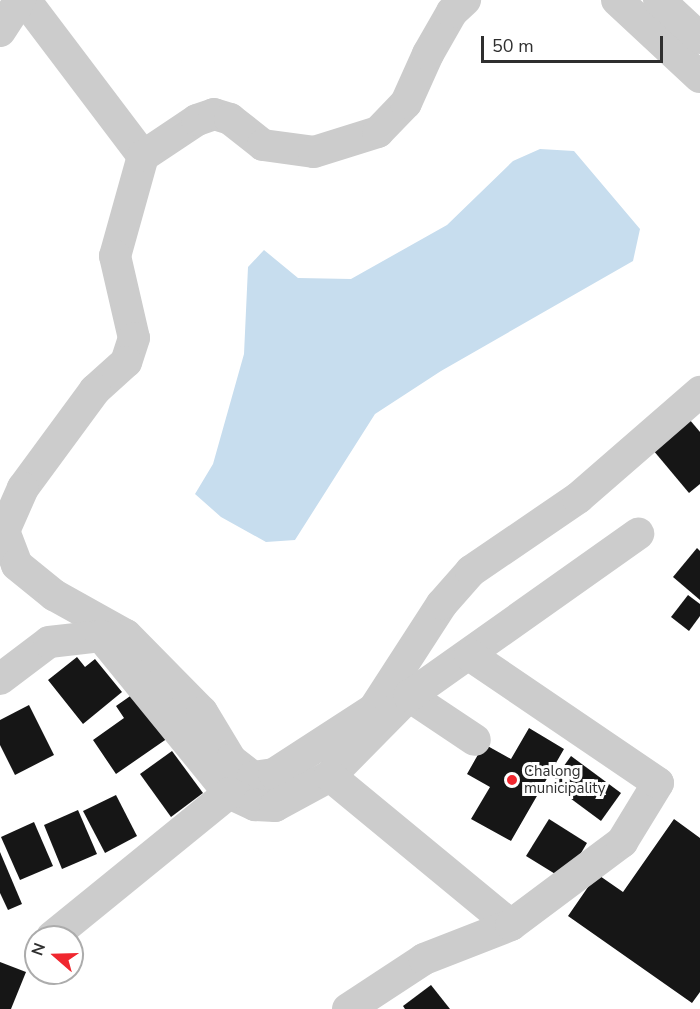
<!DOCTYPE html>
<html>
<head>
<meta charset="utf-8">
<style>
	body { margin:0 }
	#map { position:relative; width:700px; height:1009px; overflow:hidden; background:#fff; font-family:"Nunito Sans",sans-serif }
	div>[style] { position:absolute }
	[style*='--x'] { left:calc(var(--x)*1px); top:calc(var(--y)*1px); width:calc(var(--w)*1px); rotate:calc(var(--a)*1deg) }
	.water>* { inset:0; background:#c7ddee }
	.building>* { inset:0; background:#161616 }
	.minor>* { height:32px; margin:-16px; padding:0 16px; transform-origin:16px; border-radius:16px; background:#ccc }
	.dots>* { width:16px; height:16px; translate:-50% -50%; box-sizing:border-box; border:3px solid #fff; border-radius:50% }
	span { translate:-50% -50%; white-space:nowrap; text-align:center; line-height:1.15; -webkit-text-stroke:6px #fff; paint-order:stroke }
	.poi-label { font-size:15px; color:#2f2f2f }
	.left { translate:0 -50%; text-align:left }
	.north { position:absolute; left:24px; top:925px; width:60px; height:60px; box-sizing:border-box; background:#fff; border:2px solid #acacac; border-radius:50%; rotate:290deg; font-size:16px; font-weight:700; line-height:24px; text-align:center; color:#2f2f2f }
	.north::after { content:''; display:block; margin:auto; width:21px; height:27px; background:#f0272f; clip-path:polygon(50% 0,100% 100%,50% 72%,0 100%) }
	.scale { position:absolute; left:481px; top:36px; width:182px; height:27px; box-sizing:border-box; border:3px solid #2f2f2f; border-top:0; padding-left:8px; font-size:18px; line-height:21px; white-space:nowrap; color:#2f2f2f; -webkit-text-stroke:4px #fff; paint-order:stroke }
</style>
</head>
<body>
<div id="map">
	<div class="water">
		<div style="clip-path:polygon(540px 149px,574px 151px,640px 229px,633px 261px,441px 371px,375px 414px,295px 540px,266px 542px,221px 517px,195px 494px,213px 464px,244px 354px,248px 267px,264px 250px,298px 278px,351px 279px,447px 225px,513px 161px)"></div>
	</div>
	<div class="building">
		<div style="clip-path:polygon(684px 413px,700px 432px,700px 484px,689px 493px,648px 444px)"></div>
		<div style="clip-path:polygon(697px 548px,700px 551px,700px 600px,673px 577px)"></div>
		<div style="clip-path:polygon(688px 595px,700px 604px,700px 616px,689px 631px,671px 617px)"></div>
		<div style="clip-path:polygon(77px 657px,85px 667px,95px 659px,122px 692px,83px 724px,48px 680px)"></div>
		<div style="clip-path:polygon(136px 692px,168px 738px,116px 774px,93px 740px,124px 718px,116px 706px)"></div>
		<div style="clip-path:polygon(29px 705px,54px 755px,15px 775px,0 745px,0 720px)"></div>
		<div style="clip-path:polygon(529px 728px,564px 749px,511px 841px,471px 819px,490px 787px,467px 774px,484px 744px,511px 759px)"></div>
		<div style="clip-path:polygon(172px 751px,203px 793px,171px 817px,140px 774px)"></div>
		<div style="clip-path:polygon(571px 756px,621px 793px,601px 821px,551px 784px)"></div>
		<div style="clip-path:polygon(116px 795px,137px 836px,105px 853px,83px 811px)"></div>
		<div style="clip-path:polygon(78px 810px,97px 854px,62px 869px,44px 825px)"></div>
		<div style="clip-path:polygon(549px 819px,587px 843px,565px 880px,526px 856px)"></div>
		<div style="clip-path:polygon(674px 819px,700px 838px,700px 992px,692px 1003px,568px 916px,597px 874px,623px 892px)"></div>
		<div style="clip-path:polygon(34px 822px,53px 866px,20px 880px,1px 837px)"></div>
		<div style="clip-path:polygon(0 852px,22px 904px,8px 910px,0 893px)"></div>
		<div style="clip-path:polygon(0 962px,26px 972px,11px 1009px,0 1009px)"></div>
		<div style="clip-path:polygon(431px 985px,450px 1009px,405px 1009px,403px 1006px)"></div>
	</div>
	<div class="minor">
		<div style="--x:25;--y:0;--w:196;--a:52.9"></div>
		<div style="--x:143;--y:156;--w:104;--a:105.6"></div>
		<div style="--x:115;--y:256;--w:84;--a:77"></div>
		<div style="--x:134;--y:338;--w:25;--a:108"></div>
		<div style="--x:126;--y:362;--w:42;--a:137.9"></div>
		<div style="--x:95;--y:390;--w:122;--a:126.3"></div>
		<div style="--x:23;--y:488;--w:47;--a:113.8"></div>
		<div style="--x:4;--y:531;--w:36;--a:69"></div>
		<div style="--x:17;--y:565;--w:48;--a:39"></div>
		<div style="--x:54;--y:595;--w:82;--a:29.1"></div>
		<div style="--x:126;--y:635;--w:108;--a:45.4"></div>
		<div style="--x:202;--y:712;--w:56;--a:58.9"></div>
		<div style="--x:231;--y:760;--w:28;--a:38"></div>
		<div style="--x:253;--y:777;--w:21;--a:-8"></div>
		<div style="--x:274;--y:774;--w:119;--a:-33"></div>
		<div style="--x:374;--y:709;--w:125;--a:-57.1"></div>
		<div style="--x:442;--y:604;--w:44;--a:-48.7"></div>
		<div style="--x:471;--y:571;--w:130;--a:-34.3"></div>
		<div style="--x:578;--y:498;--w:162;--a:-41"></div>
		<div style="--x:617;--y:0;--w:113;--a:42.9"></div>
		<div style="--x:659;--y:0;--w:56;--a:42.8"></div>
		<div style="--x:0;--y:31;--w:37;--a:-57"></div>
		<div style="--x:143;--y:156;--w:65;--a:-33.7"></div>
		<div style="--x:197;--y:120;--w:18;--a:-19"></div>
		<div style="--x:214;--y:114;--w:17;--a:17"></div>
		<div style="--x:230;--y:119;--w:42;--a:38.2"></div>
		<div style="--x:263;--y:145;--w:51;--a:7.8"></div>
		<div style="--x:314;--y:152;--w:67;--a:-17.4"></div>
		<div style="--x:378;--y:132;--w:40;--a:-46"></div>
		<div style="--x:406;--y:103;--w:54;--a:-65.8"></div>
		<div style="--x:428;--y:54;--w:48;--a:-60.3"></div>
		<div style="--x:452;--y:12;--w:18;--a:-43"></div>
		<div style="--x:0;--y:679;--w:61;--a:-37.1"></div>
		<div style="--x:49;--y:642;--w:52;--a:-6.6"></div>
		<div style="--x:101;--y:636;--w:203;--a:50.8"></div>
		<div style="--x:229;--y:793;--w:29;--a:25"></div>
		<div style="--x:255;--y:805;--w:20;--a:3"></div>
		<div style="--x:275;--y:806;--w:63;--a:-28.6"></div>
		<div style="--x:330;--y:776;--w:112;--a:-45.4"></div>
		<div style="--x:409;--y:696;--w:79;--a:33.7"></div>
		<div style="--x:409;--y:696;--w:281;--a:-35.3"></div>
		<div style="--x:330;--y:776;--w:234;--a:39.5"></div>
		<div style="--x:52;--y:937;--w:228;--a:-39.1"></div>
		<div style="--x:348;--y:1009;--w:91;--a:-33.3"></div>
		<div style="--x:424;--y:959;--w:93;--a:-21.3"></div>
		<div style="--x:511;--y:925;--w:139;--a:-36.8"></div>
		<div style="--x:622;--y:842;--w:69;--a:-58.6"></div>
		<div style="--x:658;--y:783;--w:227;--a:-145.8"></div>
	</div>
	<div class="dots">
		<div style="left:512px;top:780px;background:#f0272f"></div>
	</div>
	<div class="poi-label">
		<span class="left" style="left:524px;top:780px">Chalong<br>municipality</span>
	</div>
	<div class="north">N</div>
	<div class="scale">50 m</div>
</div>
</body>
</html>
